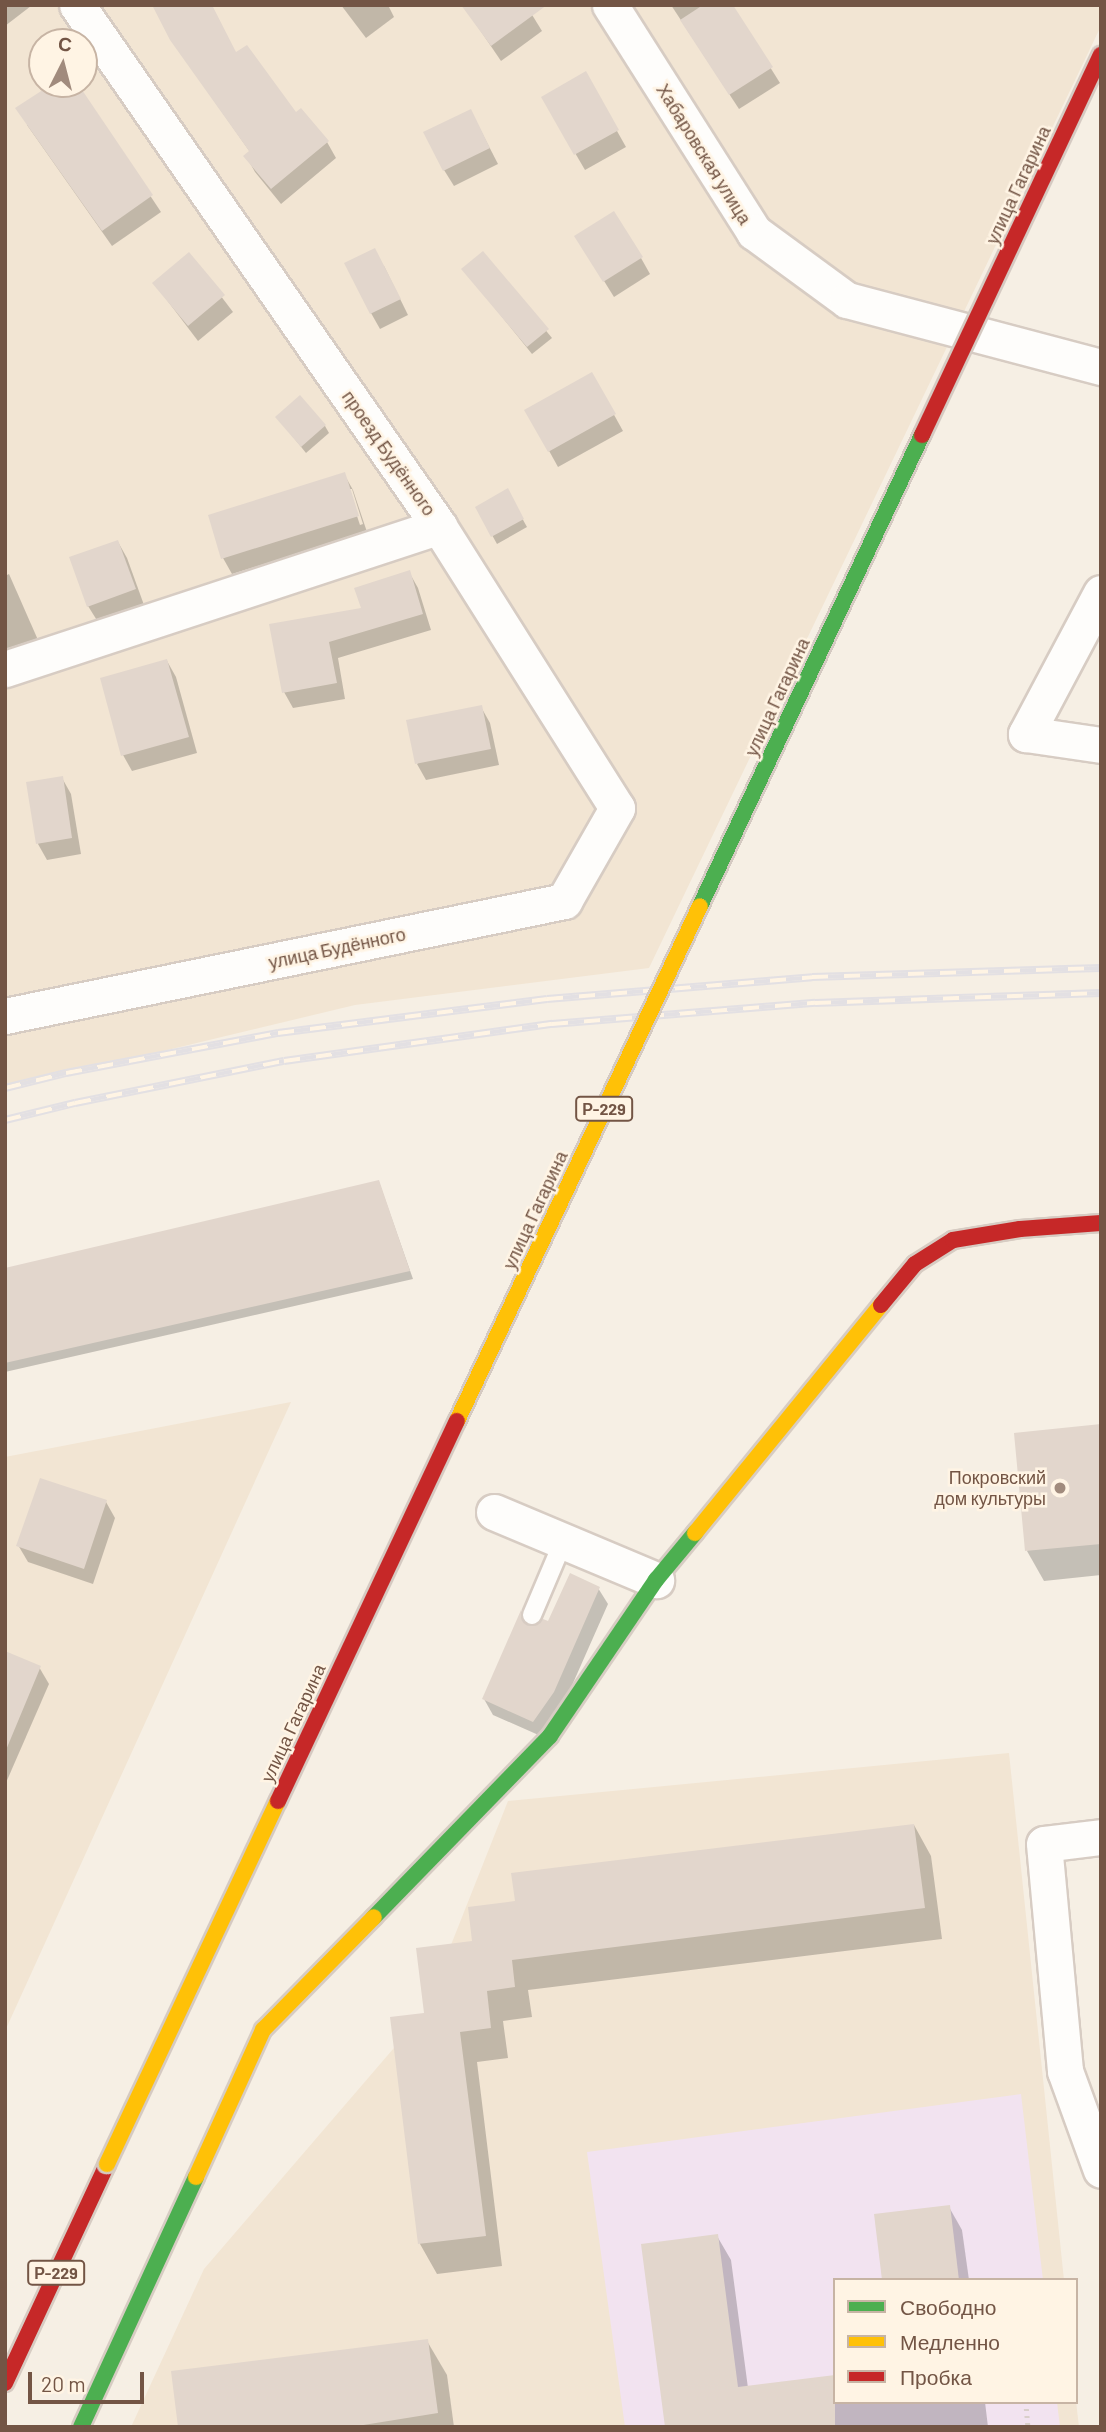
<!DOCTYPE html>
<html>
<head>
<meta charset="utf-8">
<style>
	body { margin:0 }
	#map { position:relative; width:1106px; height:2432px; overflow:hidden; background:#f6efe4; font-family:Barlow,sans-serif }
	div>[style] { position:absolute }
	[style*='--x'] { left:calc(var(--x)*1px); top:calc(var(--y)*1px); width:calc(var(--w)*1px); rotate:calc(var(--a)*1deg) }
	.residential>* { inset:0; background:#f2e5d3 }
	.education>* { inset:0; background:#f2e3f0 }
	.shadow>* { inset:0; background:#0003 }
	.building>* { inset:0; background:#e2d6cc }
	.path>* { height:4.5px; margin-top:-2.25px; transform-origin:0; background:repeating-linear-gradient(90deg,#d9cfca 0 2px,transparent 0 7px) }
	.roads { filter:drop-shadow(2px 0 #d7ccc3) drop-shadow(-2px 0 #d7ccc3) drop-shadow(0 2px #d7ccc3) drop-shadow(0 -2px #d7ccc3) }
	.lane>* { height:18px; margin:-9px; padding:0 9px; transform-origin:9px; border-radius:9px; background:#fefdfb }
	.street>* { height:35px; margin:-17.5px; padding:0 17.5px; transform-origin:17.5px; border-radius:17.5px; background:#fefdfb }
	.fast>* { height:16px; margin:-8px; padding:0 8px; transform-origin:8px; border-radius:8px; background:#4caf50 }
	.slow>* { height:16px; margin:-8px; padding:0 8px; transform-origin:8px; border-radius:8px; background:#ffc107 }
	.jam>* { height:16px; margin:-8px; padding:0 8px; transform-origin:8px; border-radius:8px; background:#c62828 }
	.rail>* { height:8px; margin-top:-4px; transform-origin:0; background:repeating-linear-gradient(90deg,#fff4e4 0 16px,#e3e0e3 0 32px); box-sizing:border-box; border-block:2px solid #e3e0e3 }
	.bridges { filter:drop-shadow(2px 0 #d5cac2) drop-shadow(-2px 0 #d5cac2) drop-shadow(0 2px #d5cac2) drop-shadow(0 -2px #d5cac2) }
	.fast-bridge>* { height:16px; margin:-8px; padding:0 8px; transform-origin:8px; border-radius:8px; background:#4caf50 }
	.slow-bridge>* { height:16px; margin:-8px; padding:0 8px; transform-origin:8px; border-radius:8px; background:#ffc107 }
	.jam-bridge>* { height:16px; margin:-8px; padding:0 8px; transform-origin:8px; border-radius:8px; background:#c62828 }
	.dots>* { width:19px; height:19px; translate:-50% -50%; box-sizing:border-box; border:4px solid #fff4e4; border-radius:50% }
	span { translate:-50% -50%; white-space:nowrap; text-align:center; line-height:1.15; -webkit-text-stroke:5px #fff4e4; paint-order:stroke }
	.shield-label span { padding:2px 5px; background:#fff4e4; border:2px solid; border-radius:5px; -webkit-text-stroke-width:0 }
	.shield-label { font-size:16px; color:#735545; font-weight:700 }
	.street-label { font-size:18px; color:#735545 }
	.poi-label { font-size:18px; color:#735545 }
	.right { translate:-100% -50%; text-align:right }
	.frame { position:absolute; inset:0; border:7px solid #735545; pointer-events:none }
	.legend { position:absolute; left:833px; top:2278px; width:245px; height:126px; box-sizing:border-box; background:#fff4e4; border:2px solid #c7b4a4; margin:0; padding:9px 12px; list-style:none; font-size:21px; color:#735545 }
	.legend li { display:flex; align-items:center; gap:14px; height:35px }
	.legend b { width:35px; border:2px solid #c7b4a4 }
	.north { position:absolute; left:28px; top:28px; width:70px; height:70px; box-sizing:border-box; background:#fff4e4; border:2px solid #c7b4a4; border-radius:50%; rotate:6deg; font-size:19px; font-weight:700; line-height:28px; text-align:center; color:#735545 }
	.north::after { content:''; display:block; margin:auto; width:24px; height:32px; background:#a18b7d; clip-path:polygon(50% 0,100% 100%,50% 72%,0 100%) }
	.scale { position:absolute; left:28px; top:2372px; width:116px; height:32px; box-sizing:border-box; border:4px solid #735545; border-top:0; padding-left:9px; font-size:21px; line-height:24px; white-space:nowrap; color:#735545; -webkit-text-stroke:5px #fff4e4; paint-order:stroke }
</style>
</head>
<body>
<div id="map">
	<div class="residential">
		<div style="clip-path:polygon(evenodd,5px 5px,1101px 5px,1101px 26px,649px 968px,355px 1005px,5px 1089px,5px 5px,42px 42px,84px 42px,84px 84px,42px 84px,42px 42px)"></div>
		<div style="clip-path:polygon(291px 1402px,5px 2031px,5px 1457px)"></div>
		<div style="clip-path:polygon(1009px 1753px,1064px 2280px,835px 2280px,835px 2402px,1076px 2401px,1079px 2427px,131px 2427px,204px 2269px,424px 2013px,508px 1801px)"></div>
	</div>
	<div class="education">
		<div style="clip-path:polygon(1021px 2094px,1043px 2280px,835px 2280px,835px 2402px,1057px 2402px,1060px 2427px,625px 2427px,587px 2152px)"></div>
	</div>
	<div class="shadow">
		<div style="clip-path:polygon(5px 5px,30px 5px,31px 6px,5px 26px)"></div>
		<div style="clip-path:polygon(341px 5px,388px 5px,394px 17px,366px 38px)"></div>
		<div style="clip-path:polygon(463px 5px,526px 5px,542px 31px,501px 61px)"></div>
		<div style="clip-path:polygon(671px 5px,731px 5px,780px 83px,739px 109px)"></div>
		<div style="clip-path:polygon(171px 39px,236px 54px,295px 115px,327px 142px,336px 158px,281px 204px,255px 172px,246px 156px,250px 152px)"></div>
		<div style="clip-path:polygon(585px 74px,626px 147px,585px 170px,543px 98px)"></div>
		<div style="clip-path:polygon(55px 84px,76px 84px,161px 212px,112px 246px,27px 125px)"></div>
		<div style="clip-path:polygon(479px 127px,498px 164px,454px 186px,444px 170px)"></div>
		<div style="clip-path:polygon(586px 252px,641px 258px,650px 274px,614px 297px)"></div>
		<div style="clip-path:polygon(189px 254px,233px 312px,198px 341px,154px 283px)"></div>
		<div style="clip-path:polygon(483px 254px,552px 338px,532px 354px,464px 270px)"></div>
		<div style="clip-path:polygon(384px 266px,408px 315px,380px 329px,371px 313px)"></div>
		<div style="clip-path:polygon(592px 375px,623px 431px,558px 467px,527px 411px)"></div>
		<div style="clip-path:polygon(277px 417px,325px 426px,329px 433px,306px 453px)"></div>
		<div style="clip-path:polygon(evenodd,344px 474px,353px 490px,367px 532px,232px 574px,223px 558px,344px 474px,348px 489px,352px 489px,363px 524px,360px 525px,348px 489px)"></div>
		<div style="clip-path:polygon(507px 491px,527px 527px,497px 544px,477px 508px)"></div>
		<div style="clip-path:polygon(118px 542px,127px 558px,144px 605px,98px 622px,88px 606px)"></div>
		<div style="clip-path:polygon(409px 572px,418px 588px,431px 630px,338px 658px,345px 699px,293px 708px,284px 692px,271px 625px,363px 609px)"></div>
		<div style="clip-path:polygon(9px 574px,38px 640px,5px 653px,5px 576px)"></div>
		<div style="clip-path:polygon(167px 661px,176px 677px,197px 753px,132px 771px,123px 755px)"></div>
		<div style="clip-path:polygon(481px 707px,490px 723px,499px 765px,426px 780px,417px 764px)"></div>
		<div style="clip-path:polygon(62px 778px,71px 794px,81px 854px,47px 860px,38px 844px)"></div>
		<div style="clip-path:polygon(379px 1182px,413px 1279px,5px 1372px,5px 1270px)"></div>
		<div style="clip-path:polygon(1101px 1426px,1101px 1575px,1044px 1581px,1027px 1551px)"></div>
		<div style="clip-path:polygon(106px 1502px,115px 1518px,93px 1584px,28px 1562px,18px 1545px)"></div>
		<div style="clip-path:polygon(598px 1588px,608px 1604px,562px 1708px,543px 1737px,493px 1715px,484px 1699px,521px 1613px,529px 1627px,549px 1624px)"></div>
		<div style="clip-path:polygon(5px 1653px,39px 1667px,49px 1684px,5px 1785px)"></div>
		<div style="clip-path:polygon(914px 1825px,931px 1856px,942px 1939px,528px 1990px,532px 2017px,503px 2021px,508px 2058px,477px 2062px,502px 2266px,437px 2274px,420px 2244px,426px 2015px,474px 1942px,517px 1903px)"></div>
		<div style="clip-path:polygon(949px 2207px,962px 2230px,969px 2280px,884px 2280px)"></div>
		<div style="clip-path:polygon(717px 2236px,731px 2260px,748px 2388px,835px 2402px,985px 2402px,988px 2427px,667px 2427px)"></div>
		<div style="clip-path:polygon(427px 2341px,447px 2375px,454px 2427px,180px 2427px)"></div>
	</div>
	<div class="building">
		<div style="clip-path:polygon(152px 5px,212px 5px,236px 52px,247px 45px,296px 112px,301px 108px,329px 141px,271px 189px,243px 156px,249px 151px,170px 40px)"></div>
		<div style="clip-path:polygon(461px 5px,547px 5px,491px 46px)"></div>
		<div style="clip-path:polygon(703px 5px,733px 5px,773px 67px,729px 95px,680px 20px)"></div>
		<div style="clip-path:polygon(586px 71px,619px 130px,574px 155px,541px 97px)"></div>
		<div style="clip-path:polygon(52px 84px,78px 84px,153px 195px,102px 231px,15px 108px)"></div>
		<div style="clip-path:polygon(471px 109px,490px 148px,443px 171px,423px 132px)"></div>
		<div style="clip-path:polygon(614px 211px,643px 257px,603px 282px,574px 236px)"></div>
		<div style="clip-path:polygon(375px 248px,401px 299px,370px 314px,344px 263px)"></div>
		<div style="clip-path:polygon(483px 251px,549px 329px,527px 347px,461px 269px)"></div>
		<div style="clip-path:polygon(189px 252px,225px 295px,188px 326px,152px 283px)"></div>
		<div style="clip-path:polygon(592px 372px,616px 414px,548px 452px,524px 410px)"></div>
		<div style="clip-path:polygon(300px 395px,326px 425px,301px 447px,275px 417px)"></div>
		<div style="clip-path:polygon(345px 472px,359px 516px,221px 559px,208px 515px)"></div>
		<div style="clip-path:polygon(508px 488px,524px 519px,491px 537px,475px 507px)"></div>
		<div style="clip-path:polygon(118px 540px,136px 589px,87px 607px,69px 557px)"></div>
		<div style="clip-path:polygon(410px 570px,423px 614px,329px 642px,337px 683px,282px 693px,269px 624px,361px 608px,354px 588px)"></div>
		<div style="clip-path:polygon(167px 659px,189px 737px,121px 756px,100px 678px)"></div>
		<div style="clip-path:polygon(482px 705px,491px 749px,415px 764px,406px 720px)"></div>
		<div style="clip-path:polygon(63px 776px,72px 838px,36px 844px,26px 782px)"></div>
		<div style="clip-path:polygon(379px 1180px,410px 1271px,5px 1363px,5px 1268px)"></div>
		<div style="clip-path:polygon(1101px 1424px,1101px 1544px,1025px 1551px,1014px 1433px)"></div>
		<div style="clip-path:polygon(40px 1478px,107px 1500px,84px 1569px,16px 1546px)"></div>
		<div style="clip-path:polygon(570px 1573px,600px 1587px,554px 1692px,533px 1722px,482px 1699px,521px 1610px,521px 1617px,527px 1625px,534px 1626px,543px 1619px,548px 1621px)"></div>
		<div style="clip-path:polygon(5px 1651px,41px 1666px,6px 1750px,5px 1750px)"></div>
		<div style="clip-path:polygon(914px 1824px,925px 1908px,512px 1960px,515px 1987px,487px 1991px,491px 2028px,460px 2032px,486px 2236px,418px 2244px,390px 2017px,424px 2013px,416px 1948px,472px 1941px,468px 1907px,515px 1901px,511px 1873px)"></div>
		<div style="clip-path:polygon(950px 2205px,959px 2280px,882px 2280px,874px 2214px)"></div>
		<div style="clip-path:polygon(718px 2234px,738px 2387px,835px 2375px,835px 2427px,665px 2427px,641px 2244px)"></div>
		<div style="clip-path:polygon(428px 2339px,438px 2413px,351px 2427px,178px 2427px,171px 2371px)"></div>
	</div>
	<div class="path">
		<div style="--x:1026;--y:2402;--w:25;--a:85"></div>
	</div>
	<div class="roads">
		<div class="lane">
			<div style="--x:532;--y:1615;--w:79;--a:-67"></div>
		</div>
		<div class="street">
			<div style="--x:610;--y:5;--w:269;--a:57.6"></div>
			<div style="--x:754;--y:232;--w:115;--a:36.2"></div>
			<div style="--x:847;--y:300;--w:263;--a:14.8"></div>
			<div style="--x:1101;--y:593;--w:160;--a:118"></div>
			<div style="--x:1026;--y:734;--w:76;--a:8.3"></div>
			<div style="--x:5;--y:669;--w:457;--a:-18.2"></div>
			<div style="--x:439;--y:526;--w:634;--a:-124.79"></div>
			<div style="--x:5;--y:1016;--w:571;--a:-11.62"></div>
			<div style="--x:564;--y:901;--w:107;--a:-60.3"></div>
			<div style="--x:617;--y:808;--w:333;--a:-122.3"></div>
			<div style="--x:494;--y:1512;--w:176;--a:22.8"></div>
			<div style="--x:1101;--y:1837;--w:57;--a:173"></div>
			<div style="--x:1044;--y:1844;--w:228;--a:84.7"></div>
			<div style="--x:1065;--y:2071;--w:105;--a:70"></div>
		</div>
		<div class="fast">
			<div style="--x:374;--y:1917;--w:252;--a:-45.8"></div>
			<div style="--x:550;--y:1736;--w:189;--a:-55.8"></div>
			<div style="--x:656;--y:1580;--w:61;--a:-50.3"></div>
			<div style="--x:81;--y:2427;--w:275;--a:-65.3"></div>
		</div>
		<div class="slow">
			<div style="--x:695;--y:1533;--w:294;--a:-50.8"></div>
			<div style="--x:196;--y:2177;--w:162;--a:-65.5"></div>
			<div style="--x:263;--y:2030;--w:158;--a:-45.5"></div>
		</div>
		<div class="jam">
			<div style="--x:881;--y:1305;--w:53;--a:-50.3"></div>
			<div style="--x:915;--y:1264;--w:45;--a:-32.3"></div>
			<div style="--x:953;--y:1240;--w:68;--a:-9.3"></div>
			<div style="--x:1020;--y:1229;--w:81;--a:-4.2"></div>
			<div style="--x:5;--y:2383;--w:242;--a:-65"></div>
		</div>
	</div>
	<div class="rail">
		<div style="--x:5;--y:1088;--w:63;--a:-13.8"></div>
		<div style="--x:66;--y:1073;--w:216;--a:-10.7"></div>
		<div style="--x:278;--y:1033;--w:271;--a:-7.2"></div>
		<div style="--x:547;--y:999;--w:266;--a:-4.7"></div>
		<div style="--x:812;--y:977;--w:289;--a:-1.8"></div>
		<div style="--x:5;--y:1120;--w:72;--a:-13.7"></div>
		<div style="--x:75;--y:1103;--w:213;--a:-11.4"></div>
		<div style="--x:284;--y:1061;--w:271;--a:-7.9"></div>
		<div style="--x:552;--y:1024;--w:264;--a:-4.6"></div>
		<div style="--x:815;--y:1003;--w:286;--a:-2"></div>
	</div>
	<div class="bridges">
		<div class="fast-bridge">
			<div style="--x:700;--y:906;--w:521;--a:-64.76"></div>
		</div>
		<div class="slow-bridge">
			<div style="--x:457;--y:1421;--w:569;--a:-64.74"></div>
			<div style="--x:107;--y:2164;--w:401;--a:-64.8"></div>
		</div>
		<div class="jam-bridge">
			<div style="--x:922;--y:435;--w:420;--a:-64.8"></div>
			<div style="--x:278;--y:1801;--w:420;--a:-64.8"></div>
		</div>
	</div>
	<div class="dots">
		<div style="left:1060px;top:1488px;background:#a18b7d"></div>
	</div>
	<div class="shield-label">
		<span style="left:604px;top:1109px">Р-229</span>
		<span style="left:56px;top:2273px">Р-229</span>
	</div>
	<div class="street-label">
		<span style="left:704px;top:154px;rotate:58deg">Хабаровская улица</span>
		<span style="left:1018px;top:185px;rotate:-65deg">улица Гагарина</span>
		<span style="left:389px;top:453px;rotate:55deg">проезд Будённого</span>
		<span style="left:777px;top:697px;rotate:-65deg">улица Гагарина</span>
		<span style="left:337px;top:948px;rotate:-12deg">улица Будённого</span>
		<span style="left:535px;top:1210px;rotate:-65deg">улица Гагарина</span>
		<span style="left:293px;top:1723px;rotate:-65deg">улица Гагарина</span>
	</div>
	<div class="poi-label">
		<span class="right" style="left:1046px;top:1488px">Покровский<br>дом культуры</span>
	</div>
	<div class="frame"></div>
	<ul class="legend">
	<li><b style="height:9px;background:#4caf50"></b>Свободно</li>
	<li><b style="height:9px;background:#ffc107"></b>Медленно</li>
	<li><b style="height:9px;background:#c62828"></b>Пробка</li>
	</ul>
	<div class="north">С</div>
	<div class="scale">20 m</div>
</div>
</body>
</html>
